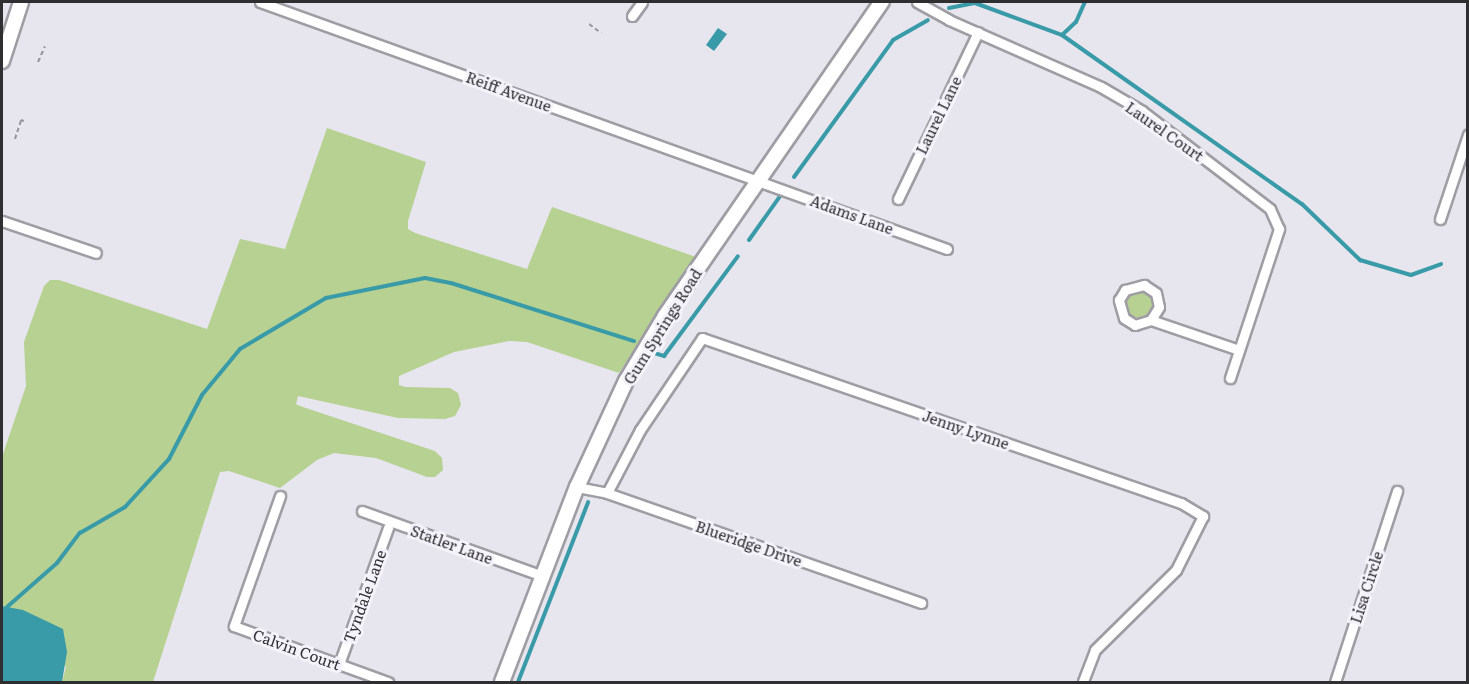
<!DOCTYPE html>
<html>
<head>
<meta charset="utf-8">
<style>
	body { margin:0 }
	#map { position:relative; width:1469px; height:684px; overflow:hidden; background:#e7e5ed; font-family:Literata,serif }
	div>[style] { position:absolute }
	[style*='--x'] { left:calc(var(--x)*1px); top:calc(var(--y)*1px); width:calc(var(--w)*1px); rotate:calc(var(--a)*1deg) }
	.green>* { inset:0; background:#b7d192 }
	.round { border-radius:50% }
	.water>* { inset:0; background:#399aa8 }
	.stream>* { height:4px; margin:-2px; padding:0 2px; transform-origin:2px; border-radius:2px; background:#399aa8 }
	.path>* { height:2px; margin-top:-1px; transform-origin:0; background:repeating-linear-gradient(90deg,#95949a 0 4.5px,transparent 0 7.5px) }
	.roads { filter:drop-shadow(2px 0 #9f9da4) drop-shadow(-2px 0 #9f9da4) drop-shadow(0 2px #9f9da4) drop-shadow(0 -2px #9f9da4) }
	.street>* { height:9px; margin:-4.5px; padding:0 4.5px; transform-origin:4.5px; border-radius:4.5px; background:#fff }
	.secondary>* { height:14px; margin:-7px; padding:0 7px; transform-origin:7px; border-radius:7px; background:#fff }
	span { translate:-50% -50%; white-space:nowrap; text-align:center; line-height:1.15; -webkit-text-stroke:6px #f4f2fa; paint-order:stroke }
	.street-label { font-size:15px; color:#2f2e31 }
	.frame { position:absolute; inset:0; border:3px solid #2f2e31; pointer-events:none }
</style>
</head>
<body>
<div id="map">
	<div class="green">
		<div style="clip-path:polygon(327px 128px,426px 162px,408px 221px,408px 229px,415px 233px,527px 269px,552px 207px,696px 257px,619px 373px,527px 342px,509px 341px,454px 352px,399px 376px,399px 385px,405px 387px,450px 388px,458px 393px,461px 405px,455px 416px,445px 419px,398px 418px,298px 396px,296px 404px,300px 406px,435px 451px,442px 458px,443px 470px,435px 477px,427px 477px,376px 458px,334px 453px,317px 460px,280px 488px,229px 471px,220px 472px,153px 682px,62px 682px,66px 667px,7px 607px,2px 606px,2px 457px,26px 386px,24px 342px,44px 286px,50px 280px,59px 280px,207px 329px,240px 239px,285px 249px)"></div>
		<div class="round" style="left:1125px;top:290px;width:28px;height:28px"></div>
	</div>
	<div class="water">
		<div style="clip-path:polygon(718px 28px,727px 34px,714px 51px,706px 45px)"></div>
		<div style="clip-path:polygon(2px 606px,23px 610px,63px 629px,67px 652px,62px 682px,2px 682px)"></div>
	</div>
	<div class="stream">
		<div style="--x:949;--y:8;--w:26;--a:-11"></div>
		<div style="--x:975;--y:3;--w:93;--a:20.2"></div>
		<div style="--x:1062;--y:35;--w:294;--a:35.2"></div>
		<div style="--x:1302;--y:204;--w:81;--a:44"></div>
		<div style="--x:1360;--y:260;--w:53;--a:16.4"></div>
		<div style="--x:1411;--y:275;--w:32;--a:-20"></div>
		<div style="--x:1062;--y:35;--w:19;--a:-43"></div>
		<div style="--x:1076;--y:22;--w:22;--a:-66"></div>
		<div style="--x:794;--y:177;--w:169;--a:-54.1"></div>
		<div style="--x:893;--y:40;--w:40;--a:-29.7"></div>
		<div style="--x:749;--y:240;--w:59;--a:-54.7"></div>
		<div style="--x:651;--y:352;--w:14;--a:17"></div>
		<div style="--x:664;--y:356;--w:124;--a:-53.5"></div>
		<div style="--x:7;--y:607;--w:67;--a:-41.3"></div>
		<div style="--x:57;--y:563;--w:38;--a:-53"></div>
		<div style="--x:80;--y:533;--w:52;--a:-30"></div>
		<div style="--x:125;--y:507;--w:65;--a:-47.5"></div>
		<div style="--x:169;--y:459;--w:72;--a:-62.7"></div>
		<div style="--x:202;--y:395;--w:60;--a:-50.4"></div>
		<div style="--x:240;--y:349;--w:100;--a:-30.7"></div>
		<div style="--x:326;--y:298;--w:101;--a:-11.4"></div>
		<div style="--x:425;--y:278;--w:26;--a:11"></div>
		<div style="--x:451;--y:283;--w:192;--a:17.6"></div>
		<div style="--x:518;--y:682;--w:193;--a:-68.7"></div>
	</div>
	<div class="path">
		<div style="--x:589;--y:24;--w:15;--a:37"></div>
		<div style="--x:38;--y:62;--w:17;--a:-66"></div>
		<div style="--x:15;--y:139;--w:20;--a:-72"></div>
		<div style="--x:21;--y:120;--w:3;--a:18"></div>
	</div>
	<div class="roads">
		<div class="street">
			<div style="--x:260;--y:2;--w:730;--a:19.78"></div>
			<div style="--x:917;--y:2;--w:37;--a:29"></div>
			<div style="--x:949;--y:20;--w:166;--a:23.8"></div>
			<div style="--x:1101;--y:87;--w:48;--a:30.3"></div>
			<div style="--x:1142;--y:111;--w:161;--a:37.4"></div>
			<div style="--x:1270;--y:209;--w:22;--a:66"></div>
			<div style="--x:1279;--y:229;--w:157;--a:108.2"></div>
			<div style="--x:632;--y:16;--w:17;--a:-54"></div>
			<div style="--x:898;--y:199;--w:185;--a:-64.4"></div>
			<div style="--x:1440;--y:219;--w:89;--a:-71.6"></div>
			<div style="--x:2;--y:221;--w:99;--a:18.8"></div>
			<div style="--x:1151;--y:320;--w:17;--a:163"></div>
			<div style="--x:1135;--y:325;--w:13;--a:-148"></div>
			<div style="--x:1124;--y:318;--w:19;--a:-106"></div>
			<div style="--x:1119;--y:300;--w:12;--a:-59"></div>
			<div style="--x:1125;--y:290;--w:20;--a:-15"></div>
			<div style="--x:1144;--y:285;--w:14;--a:34"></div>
			<div style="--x:1156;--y:293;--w:14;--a:78"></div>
			<div style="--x:1159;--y:307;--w:15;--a:122"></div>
			<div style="--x:1151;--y:320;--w:93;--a:18.8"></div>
			<div style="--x:577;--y:487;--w:31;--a:11"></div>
			<div style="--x:607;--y:493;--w:333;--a:19.3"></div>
			<div style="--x:607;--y:493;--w:71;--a:-62.4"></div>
			<div style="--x:640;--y:430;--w:111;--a:-56"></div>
			<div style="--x:702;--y:338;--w:507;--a:19.01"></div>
			<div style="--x:1181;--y:503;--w:26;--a:31"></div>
			<div style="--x:1203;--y:516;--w:60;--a:116.6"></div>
			<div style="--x:1176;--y:570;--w:114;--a:135.4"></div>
			<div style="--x:1095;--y:650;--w:34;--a:111"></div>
			<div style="--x:280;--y:496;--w:138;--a:109.5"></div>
			<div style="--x:234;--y:626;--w:164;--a:20"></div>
			<div style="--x:362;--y:511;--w:192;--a:19.8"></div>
			<div style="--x:339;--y:664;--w:145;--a:-70.2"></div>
			<div style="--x:1335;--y:682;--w:201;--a:-72"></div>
		</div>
		<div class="secondary">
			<div style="--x:2;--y:61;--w:62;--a:-72.1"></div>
			<div style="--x:502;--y:682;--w:209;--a:-69"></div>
			<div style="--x:577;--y:487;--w:117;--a:-65.2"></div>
			<div style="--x:626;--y:381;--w:76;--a:-59"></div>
			<div style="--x:665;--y:316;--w:382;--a:-55.4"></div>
		</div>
	</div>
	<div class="street-label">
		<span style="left:509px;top:91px;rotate:20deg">Reiff Avenue</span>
		<span style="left:938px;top:115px;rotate:-64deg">Laurel Lane</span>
		<span style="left:1165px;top:131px;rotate:35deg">Laurel Court</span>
		<span style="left:852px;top:214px;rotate:20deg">Adams Lane</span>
		<span style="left:662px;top:326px;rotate:-58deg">Gum Springs Road</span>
		<span style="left:966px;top:429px;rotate:19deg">Jenny Lynne</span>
		<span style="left:749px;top:543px;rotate:19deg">Blueridge Drive</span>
		<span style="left:452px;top:544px;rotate:20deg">Statler Lane</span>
		<span style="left:1366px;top:587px;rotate:-72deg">Lisa Circle</span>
		<span style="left:364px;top:596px;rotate:-70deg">Tyndale Lane</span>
		<span style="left:297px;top:649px;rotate:20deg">Calvin Court</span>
	</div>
	<div class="frame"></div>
</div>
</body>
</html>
